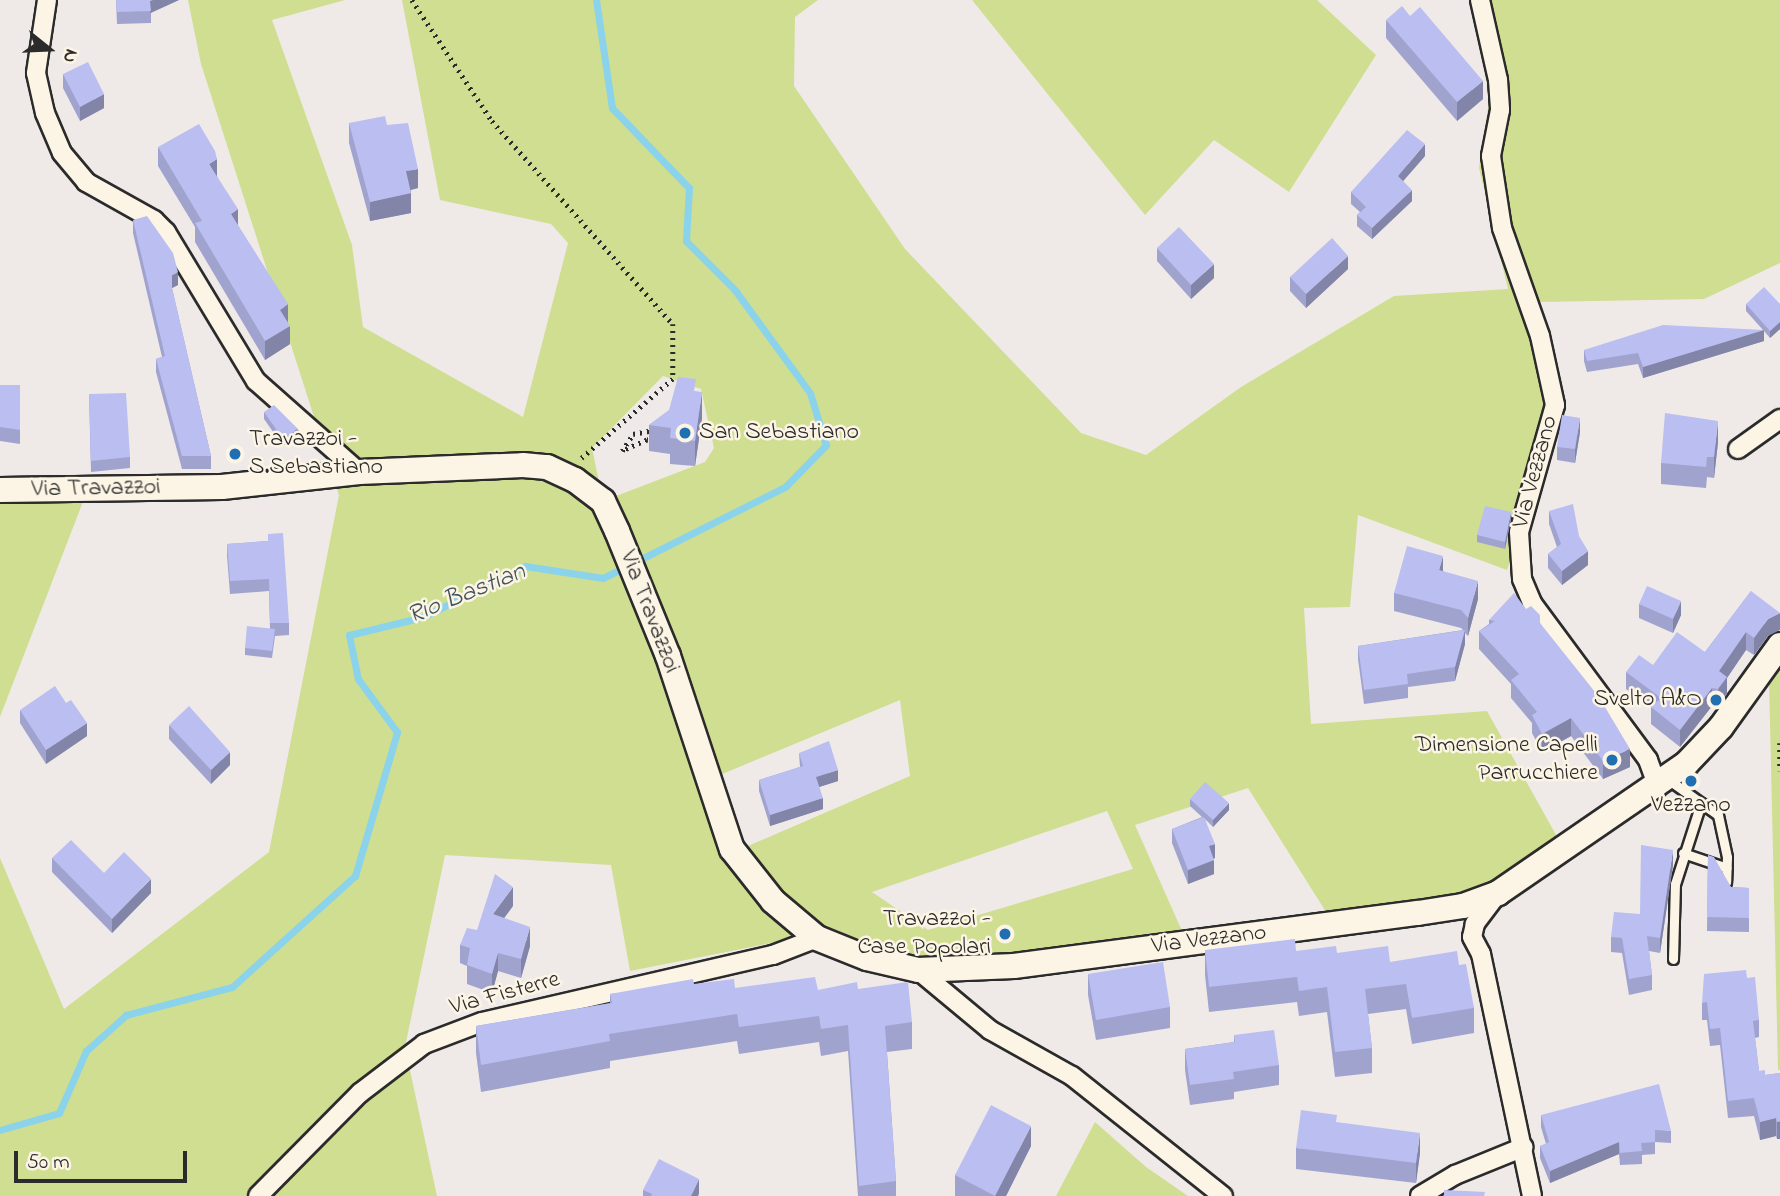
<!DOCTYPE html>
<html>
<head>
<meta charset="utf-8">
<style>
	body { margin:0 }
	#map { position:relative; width:1780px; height:1196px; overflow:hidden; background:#efeae7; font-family:"Indie Flower",sans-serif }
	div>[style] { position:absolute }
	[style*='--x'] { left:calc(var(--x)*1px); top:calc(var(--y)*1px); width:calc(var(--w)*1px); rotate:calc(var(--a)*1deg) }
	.green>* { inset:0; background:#d0de91 }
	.stream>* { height:7px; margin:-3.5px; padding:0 3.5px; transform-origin:3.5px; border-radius:3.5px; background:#8ad3eb }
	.path>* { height:4.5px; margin-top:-2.25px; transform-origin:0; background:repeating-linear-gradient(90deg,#2b2b2b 0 2px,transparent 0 7px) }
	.roads { filter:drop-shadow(2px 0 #2b2b2b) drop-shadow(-2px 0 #2b2b2b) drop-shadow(0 2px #2b2b2b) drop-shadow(0 -2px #2b2b2b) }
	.lane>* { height:9px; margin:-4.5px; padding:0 4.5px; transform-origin:4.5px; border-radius:4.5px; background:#fcf5e5 }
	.street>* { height:18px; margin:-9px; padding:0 9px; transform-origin:9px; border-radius:9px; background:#fcf5e5 }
	.secondary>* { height:24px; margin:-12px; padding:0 12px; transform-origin:12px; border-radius:12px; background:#fcf5e5 }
	.wall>* { inset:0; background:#a0a3ce }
	.shaded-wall>* { inset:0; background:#8285a8 }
	.building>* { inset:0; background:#babef0 }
	.dots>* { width:19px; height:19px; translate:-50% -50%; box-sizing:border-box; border:4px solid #fcf5e5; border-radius:50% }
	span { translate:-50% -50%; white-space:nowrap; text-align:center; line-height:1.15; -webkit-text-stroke:5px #fcf5e5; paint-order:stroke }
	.poi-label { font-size:24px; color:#2b2b2b }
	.left { translate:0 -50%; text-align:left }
	.right { translate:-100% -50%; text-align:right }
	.street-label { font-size:24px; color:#2b2b2b }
	.water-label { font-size:26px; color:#43555b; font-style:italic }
	.north { position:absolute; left:14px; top:14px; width:70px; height:70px; -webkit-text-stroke:5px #fcf5e5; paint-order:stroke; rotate:108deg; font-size:19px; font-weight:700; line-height:28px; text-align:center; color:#2b2b2b }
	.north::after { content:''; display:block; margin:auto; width:24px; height:32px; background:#2b2b2b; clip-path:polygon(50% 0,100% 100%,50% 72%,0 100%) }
	.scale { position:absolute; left:14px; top:1151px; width:173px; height:32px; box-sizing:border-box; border:4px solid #2b2b2b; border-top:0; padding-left:9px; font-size:21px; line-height:24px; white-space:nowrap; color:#2b2b2b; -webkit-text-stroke:5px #fcf5e5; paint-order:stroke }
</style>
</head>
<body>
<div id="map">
	<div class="green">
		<div style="clip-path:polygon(evenodd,188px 0,345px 0,272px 20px,352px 245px,363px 327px,523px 417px,568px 243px,551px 224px,440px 200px,402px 0,818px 0,795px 17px,794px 86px,905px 249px,1081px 433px,1146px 455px,1241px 387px,1394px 296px,1508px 289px,1479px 168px,1491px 88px,1469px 0,1780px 0,1780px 263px,1704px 299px,1539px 302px,1562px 408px,1507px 570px,1358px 515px,1350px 607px,1304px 608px,1311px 724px,1487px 711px,1560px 842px,1475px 890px,1328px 915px,1248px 788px,1135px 825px,1182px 931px,929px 964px,890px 956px,837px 930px,630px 971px,611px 865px,445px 855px,405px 1047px,437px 1196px,0 1196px,0 858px,64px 1009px,269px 852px,339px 495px,201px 64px,188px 0,663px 376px,701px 389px,714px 448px,705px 462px,603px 501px,592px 448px,663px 376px,188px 0,900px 700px,910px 776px,741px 849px,715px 777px,900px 700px,188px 0,1107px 811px,1133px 869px,928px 930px,872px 892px,1107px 811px)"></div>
		<div style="clip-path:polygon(972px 0,1317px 0,1376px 55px,1289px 192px,1214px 140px,1145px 215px)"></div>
		<div style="clip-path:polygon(84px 499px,0 717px,0 503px)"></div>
		<div style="clip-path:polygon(1780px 662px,1780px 1070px,1778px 1070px,1769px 679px)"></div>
		<div style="clip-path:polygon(1095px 1122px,1146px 1167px,1188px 1196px,1056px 1196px)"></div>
	</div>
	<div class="stream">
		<div style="--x:0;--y:1130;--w:61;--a:-16.1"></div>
		<div style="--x:59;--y:1113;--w:68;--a:-66.5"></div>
		<div style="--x:86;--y:1051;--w:54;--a:-42"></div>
		<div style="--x:126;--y:1015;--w:110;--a:-14.8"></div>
		<div style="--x:232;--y:987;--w:166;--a:-42.1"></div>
		<div style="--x:355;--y:876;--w:150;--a:-73.7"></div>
		<div style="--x:397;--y:732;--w:66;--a:-126.3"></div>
		<div style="--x:358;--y:679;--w:45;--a:-101.6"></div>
		<div style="--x:349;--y:635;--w:76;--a:-13.7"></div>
		<div style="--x:423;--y:617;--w:114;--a:-26.6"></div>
		<div style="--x:525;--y:566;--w:79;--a:8.7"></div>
		<div style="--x:603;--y:578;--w:203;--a:-26.6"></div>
		<div style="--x:785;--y:487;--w:59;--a:-45.7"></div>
		<div style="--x:826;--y:445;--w:54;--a:-107.1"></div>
		<div style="--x:810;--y:393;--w:127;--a:-126.1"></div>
		<div style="--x:735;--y:290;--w:69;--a:-135"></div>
		<div style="--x:686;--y:241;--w:53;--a:-86.8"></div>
		<div style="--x:689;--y:188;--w:111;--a:-133.9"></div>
		<div style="--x:612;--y:108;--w:109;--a:-98.4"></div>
	</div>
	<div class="path">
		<div style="--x:412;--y:0;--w:145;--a:56.5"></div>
		<div style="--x:492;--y:121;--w:272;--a:48.3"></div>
		<div style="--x:673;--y:324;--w:55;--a:90"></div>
		<div style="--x:673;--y:379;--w:121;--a:139"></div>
		<div style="--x:670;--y:427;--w:11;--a:95"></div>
		<div style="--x:669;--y:438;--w:22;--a:175"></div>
		<div style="--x:647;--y:440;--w:27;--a:156"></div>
		<div style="--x:622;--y:451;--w:20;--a:-57"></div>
		<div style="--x:633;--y:434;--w:38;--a:-11"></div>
		<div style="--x:1780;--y:743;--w:28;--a:90"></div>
	</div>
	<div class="roads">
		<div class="lane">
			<div style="--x:1669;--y:780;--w:60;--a:35.5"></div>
			<div style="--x:1718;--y:815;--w:43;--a:77.9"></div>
			<div style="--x:1727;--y:857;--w:25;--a:92"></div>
			<div style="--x:1683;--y:853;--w:46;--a:18.8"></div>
			<div style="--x:1673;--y:959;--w:75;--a:-88.5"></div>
			<div style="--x:1675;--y:884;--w:85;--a:-72.2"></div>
		</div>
		<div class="street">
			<div style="--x:47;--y:0;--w:74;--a:98.6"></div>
			<div style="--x:36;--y:73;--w:41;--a:77.3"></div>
			<div style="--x:45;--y:113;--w:43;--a:67"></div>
			<div style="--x:62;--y:153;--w:38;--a:50"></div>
			<div style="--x:86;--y:182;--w:78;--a:29.2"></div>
			<div style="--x:154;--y:220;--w:17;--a:45"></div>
			<div style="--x:166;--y:232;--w:174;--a:58.9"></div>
			<div style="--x:256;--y:381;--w:137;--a:41.5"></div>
			<div style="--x:1480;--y:0;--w:82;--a:77.3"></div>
			<div style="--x:1498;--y:80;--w:30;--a:86"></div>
			<div style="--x:1500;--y:110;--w:47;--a:101.1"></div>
			<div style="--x:1491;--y:156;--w:73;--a:81.3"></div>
			<div style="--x:1502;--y:228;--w:114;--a:70.6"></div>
			<div style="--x:1540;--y:336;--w:71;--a:77.7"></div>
			<div style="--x:1555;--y:405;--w:132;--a:105.8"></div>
			<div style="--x:1519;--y:532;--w:47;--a:86.3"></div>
			<div style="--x:1522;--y:579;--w:26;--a:67"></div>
			<div style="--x:1532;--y:603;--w:195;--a:53.5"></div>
			<div style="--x:1648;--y:760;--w:29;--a:70"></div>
			<div style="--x:1738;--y:449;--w:52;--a:-35.5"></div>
			<div style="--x:1498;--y:893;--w:39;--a:127"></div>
			<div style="--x:1475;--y:924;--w:13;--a:103"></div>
			<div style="--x:1472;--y:937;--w:19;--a:62"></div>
			<div style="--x:1481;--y:954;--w:247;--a:78.1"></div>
			<div style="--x:918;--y:970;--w:94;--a:39.8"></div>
			<div style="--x:990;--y:1030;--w:94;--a:29.3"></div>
			<div style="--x:1072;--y:1076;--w:193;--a:38.5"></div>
			<div style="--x:258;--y:1196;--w:145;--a:-45.3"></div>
			<div style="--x:360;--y:1093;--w:81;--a:-37.4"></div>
			<div style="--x:424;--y:1044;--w:62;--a:-20.8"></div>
			<div style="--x:482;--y:1022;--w:299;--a:-13"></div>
			<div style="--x:773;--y:955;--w:47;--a:-21.1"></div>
			<div style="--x:1420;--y:1196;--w:41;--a:-31"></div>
			<div style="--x:1455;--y:1175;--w:74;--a:-22.1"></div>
		</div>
		<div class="secondary">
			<div style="--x:0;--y:490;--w:222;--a:-0.8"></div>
			<div style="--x:222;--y:487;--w:138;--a:-6.2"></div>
			<div style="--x:359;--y:472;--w:164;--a:-2.4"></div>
			<div style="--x:523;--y:465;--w:24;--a:5"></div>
			<div style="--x:547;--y:467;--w:31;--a:25"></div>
			<div style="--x:575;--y:480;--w:35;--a:37"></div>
			<div style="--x:603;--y:501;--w:33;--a:65"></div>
			<div style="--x:617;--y:531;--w:135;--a:67.8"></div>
			<div style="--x:668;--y:656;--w:203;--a:71.7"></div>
			<div style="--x:732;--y:849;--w:66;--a:51.7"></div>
			<div style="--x:773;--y:901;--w:57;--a:40.1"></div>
			<div style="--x:817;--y:938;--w:54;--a:21.8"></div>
			<div style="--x:867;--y:958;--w:52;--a:13.2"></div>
			<div style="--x:918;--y:970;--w:96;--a:-2.4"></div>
			<div style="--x:1014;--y:966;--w:407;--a:-7.5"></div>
			<div style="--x:1418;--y:913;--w:46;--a:-8.8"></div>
			<div style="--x:1463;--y:906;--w:37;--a:-20"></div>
			<div style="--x:1498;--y:893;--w:228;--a:-34.5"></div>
			<div style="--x:1686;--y:764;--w:51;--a:-46.6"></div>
			<div style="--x:1721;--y:727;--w:101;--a:-54.3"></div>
		</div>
	</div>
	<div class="wall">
		<div style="clip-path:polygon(116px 0,179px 0,151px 13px,151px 23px,117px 24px)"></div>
		<div style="clip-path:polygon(1386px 20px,1483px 99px,1457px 121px,1386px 38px)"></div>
		<div style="clip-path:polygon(63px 74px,104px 108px,80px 121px,63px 88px)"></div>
		<div style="clip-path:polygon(349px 123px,387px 125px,418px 188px,411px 190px,411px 213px,370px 221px,349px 143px)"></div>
		<div style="clip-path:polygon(158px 147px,217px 176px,238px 226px,288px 323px,290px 344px,265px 360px,195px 242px,195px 227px,158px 166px)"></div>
		<div style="clip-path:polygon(1425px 156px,1403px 181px,1412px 201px,1372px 239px,1357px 226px,1357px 215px,1360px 212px,1351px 204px,1351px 192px)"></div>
		<div style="clip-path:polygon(133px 220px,178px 285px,172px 288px,211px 456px,211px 469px,182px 469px,156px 372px,156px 359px,162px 357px,133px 233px)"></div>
		<div style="clip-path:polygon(1157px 248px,1214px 278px,1191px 299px,1157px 261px)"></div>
		<div style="clip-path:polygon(1348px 269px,1306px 308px,1290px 291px,1290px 277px)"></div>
		<div style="clip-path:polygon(1746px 304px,1780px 304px,1780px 329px,1770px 338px,1764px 331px,1764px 341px,1643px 378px,1638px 364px,1587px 372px,1584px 361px,1584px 350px,1763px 330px,1746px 311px)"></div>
		<div style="clip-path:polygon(0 385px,20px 385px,20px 444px,0 441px)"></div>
		<div style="clip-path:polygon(696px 391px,702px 418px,695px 466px,670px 464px,670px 454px,649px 451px,649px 425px)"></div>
		<div style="clip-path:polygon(89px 394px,130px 457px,130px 468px,91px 472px)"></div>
		<div style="clip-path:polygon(264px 412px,298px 436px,283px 446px,264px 419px)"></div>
		<div style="clip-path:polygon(1580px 432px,1575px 463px,1557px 460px,1557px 447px)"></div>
		<div style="clip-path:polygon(1718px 442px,1714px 478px,1707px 477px,1706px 488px,1661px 484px,1661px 463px)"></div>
		<div style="clip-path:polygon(1549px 511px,1588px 565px,1562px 585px,1548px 568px,1548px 554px,1557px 547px,1549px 524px)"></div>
		<div style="clip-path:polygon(1511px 519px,1505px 549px,1477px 542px,1477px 535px)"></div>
		<div style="clip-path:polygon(268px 541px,289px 623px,289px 635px,275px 636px,272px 658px,245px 655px,245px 648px,270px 629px,269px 591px,230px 594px,227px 556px,227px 544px)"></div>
		<div style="clip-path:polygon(1443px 571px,1478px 599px,1468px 636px,1465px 633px,1465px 644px,1455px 681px,1408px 687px,1408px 698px,1364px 704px,1358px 659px,1358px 646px,1463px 630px,1461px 628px,1394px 611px,1394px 593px)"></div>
		<div style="clip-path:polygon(1751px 591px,1768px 636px,1754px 655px,1746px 650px,1727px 678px,1727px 694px,1718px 706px,1712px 706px,1680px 747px,1651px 724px,1651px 707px,1626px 689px,1626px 672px,1705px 652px)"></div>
		<div style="clip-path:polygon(1639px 604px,1681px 615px,1673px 633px,1639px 618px)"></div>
		<div style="clip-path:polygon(1526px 609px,1540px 623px,1630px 767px,1603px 779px,1571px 736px,1542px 752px,1532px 733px,1532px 723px,1511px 698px,1511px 684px,1479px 649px,1479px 631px,1489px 624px,1489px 620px)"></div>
		<div style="clip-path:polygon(20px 710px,87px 736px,46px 764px,20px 723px)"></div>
		<div style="clip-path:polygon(169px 725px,230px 765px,211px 784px,169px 739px)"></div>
		<div style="clip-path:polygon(799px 753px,838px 781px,819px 787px,823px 809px,770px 826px,759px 791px,759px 780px,800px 767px)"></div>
		<div style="clip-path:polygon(1190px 799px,1229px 810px,1213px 827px,1205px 819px,1215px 858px,1213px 859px,1214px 874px,1188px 884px,1172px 843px,1172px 829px,1202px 817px,1190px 806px)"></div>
		<div style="clip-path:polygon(1708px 855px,1731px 887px,1749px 888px,1749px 932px,1707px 931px)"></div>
		<div style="clip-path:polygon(52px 858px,104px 873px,151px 893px,112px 933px,52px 872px)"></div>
		<div style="clip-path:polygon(1673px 865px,1660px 953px,1649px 951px,1652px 975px,1652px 990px,1629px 995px,1622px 953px,1611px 952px,1611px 937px,1640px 914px)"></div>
		<div style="clip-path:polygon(513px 906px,504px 918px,530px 946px,521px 978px,498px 971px,492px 993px,467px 984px,467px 966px,460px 963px,460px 945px,477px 930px)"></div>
		<div style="clip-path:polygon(1205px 950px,1296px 951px,1337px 953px,1390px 962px,1459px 965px,1474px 1008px,1474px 1033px,1412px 1044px,1406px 1009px,1368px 1014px,1372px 1048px,1372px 1073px,1335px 1077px,1327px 1012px,1299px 1016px,1297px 1002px,1209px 1012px,1205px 975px)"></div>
		<div style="clip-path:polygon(1088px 974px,1170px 1007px,1170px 1028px,1096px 1040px,1088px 995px)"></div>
		<div style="clip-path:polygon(1747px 978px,1759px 1020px,1759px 1037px,1755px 1038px,1759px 1071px,1765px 1075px,1780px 1073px,1777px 1139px,1776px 1136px,1760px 1140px,1754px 1116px,1728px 1118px,1720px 1045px,1710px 1046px,1707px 1020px,1702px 1020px,1702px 1003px)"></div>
		<div style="clip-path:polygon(694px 984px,735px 988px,818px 990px,858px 989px,912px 1022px,912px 1049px,887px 1052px,896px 1181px,896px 1196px,858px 1196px,848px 1051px,821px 1056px,819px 1042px,739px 1054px,737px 1041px,610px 1061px,610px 1068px,481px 1092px,476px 1053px,476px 1026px,610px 1003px,610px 994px)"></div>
		<div style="clip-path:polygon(1234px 1035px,1279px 1065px,1279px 1085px,1234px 1092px,1234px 1099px,1190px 1105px,1185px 1070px,1185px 1049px,1234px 1042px)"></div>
		<div style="clip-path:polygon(1541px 1115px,1671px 1131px,1671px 1143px,1655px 1142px,1655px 1154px,1642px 1155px,1642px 1164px,1620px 1165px,1619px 1154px,1550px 1183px,1540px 1158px,1540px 1146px,1546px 1144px,1541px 1127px)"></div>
		<div style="clip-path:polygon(1031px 1146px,1006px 1196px,955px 1196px,955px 1175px)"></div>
		<div style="clip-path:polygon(1296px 1148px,1420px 1153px,1416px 1183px,1296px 1169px)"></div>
		<div style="clip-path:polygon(643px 1190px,699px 1193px,698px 1196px,643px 1196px)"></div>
	</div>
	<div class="shaded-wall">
		<div style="clip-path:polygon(153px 0,179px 0,150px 13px,150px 1px)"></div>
		<div style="clip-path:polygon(1483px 81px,1483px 99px,1457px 121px,1457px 102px)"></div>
		<div style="clip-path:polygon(104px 94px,104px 108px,80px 121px,80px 107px)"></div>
		<div style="clip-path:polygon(1425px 144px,1425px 156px,1398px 187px,1398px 176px)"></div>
		<div style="clip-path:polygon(217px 159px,217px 178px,209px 164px)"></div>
		<div style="clip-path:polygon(418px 169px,418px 188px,406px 191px,406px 171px)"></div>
		<div style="clip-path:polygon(1412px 190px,1412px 201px,1372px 239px,1372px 228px)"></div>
		<div style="clip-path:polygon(411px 193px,411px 213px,370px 221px,370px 202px)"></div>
		<div style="clip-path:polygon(238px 209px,238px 228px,231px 214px)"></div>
		<div style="clip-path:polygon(1348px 256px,1348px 269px,1306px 308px,1306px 294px)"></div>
		<div style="clip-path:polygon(1214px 264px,1214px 278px,1191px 299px,1191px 285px)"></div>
		<div style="clip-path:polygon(178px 272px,178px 285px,172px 288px,172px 275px)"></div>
		<div style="clip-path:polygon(288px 304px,288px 323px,280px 310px)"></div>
		<div style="clip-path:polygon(1780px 322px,1780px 329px,1770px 338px,1770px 331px)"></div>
		<div style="clip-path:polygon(290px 326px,290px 344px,265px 360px,265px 341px)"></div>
		<div style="clip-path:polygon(1764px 330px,1764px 341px,1643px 378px,1643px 367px)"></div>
		<div style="clip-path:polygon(702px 392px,702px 418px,695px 466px,695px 441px)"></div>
		<div style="clip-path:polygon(1580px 418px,1580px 432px,1575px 463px,1575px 449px)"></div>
		<div style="clip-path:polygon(1718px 421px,1718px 442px,1714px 478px,1714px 457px)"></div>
		<div style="clip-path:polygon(298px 429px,298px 436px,283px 446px,283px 439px)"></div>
		<div style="clip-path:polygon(1511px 512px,1511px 519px,1505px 549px,1505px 542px)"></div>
		<div style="clip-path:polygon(1588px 551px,1588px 565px,1562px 585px,1562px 571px)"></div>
		<div style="clip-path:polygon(1443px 556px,1443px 574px,1439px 570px)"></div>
		<div style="clip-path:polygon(1478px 581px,1478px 599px,1468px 636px,1468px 618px)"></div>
		<div style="clip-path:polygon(1681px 601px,1681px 615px,1673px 633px,1673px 619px)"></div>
		<div style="clip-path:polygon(1780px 613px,1780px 630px,1768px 636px,1754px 655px,1754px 638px,1768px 619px)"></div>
		<div style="clip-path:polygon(1465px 630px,1465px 644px,1455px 681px,1455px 667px)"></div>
		<div style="clip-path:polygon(1746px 632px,1746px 650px,1727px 678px,1727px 694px,1718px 706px,1719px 671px)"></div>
		<div style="clip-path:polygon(1712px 688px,1712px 706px,1680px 747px,1680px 730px)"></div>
		<div style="clip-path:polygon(1571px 718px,1571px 736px,1542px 752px,1542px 734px)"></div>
		<div style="clip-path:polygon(87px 723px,87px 736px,46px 764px,46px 750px)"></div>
		<div style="clip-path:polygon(1630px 749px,1630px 767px,1603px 779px,1603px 761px)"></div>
		<div style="clip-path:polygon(230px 752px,230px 765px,211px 784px,211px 770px)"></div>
		<div style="clip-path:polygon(838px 770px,838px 781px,816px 788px,816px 777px)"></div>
		<div style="clip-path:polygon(823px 798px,823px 809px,770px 826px,770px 815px)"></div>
		<div style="clip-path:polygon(1229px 803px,1229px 810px,1213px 827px,1213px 820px)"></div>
		<div style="clip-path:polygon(1215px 844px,1215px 858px,1209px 860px,1209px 846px)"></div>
		<div style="clip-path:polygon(1673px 850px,1673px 865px,1660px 953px,1660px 938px)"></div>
		<div style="clip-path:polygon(1214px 860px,1214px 874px,1188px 884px,1188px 870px)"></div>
		<div style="clip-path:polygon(151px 879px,151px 893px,112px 933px,112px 919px)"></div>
		<div style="clip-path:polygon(513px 887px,513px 906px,493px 933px,493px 914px)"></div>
		<div style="clip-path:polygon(530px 927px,530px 946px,521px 978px,521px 959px)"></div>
		<div style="clip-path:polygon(498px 953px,498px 971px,492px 993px,492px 974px)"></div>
		<div style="clip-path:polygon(1776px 1118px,1776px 1136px,1760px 1140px,1760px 1122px)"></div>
		<div style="clip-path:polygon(1780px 1121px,1780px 1139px,1777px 1139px,1777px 1122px)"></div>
		<div style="clip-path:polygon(1031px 1126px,1031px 1146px,1006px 1196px,995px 1196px)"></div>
		<div style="clip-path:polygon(1420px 1133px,1420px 1153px,1416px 1183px,1416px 1163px)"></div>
		<div style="clip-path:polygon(1619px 1142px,1619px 1154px,1550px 1183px,1550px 1171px)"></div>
		<div style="clip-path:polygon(699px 1179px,699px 1193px,698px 1196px,691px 1196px)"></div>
	</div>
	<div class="building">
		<div style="clip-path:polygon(116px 0,153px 0,150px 1px,151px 11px,117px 12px)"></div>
		<div style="clip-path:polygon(1402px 6px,1410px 16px,1420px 7px,1483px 81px,1457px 102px,1386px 20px)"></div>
		<div style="clip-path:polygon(88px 62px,104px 94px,80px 107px,63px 74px)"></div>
		<div style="clip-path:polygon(385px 116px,387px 125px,408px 123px,418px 169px,406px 171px,411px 193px,370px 202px,349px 123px)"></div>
		<div style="clip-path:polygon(199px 124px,215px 151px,217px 159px,209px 164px,238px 209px,231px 214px,288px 304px,280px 310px,290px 326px,265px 341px,195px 223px,202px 221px,158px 147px)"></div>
		<div style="clip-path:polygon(1407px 130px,1425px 144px,1398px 176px,1412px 190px,1372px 228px,1357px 215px,1366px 207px,1351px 192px)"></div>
		<div style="clip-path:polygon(147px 216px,173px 253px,178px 272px,172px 275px,172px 288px,211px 456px,182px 456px,156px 359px,165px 356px,133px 220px)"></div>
		<div style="clip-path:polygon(1179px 227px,1214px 264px,1191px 285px,1157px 248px)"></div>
		<div style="clip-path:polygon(1332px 238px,1348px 256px,1306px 294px,1290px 277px)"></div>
		<div style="clip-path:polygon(1764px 287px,1780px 304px,1780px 322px,1770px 331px,1746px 304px)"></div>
		<div style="clip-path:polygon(1663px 325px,1764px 330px,1643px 367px,1638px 353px,1587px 361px,1584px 350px)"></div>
		<div style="clip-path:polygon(678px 377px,696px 379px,694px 391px,702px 392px,695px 441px,670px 438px,671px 428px,649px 425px,669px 410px)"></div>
		<div style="clip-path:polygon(0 385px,20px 385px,20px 430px,0 427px)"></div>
		<div style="clip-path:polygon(126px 393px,130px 457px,91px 461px,89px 394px)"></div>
		<div style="clip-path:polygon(274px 405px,298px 429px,283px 439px,264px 412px)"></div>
		<div style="clip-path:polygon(1665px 413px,1718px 421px,1714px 457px,1707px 457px,1706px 467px,1661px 463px)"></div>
		<div style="clip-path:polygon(1562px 415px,1580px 418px,1575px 449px,1557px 447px)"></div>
		<div style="clip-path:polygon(1573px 504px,1579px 536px,1588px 551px,1562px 571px,1548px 554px,1561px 544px,1549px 511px)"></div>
		<div style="clip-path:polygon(1485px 506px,1511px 512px,1505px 542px,1477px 535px)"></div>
		<div style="clip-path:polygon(283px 533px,289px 623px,270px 623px,269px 579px,230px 581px,227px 544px,268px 541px,268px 534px)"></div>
		<div style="clip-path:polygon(1407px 546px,1443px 556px,1439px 570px,1478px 581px,1468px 618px,1461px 610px,1394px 593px)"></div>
		<div style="clip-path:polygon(1647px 586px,1681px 601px,1673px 619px,1639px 604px)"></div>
		<div style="clip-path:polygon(1751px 591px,1780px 613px,1768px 619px,1754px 638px,1746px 632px,1719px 671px,1727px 677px,1718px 689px,1712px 688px,1680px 730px,1651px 707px,1661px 698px,1626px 672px,1639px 655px,1653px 665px,1677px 632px,1705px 652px)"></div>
		<div style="clip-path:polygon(1514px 593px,1526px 609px,1531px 606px,1540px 615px,1540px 623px,1599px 697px,1630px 749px,1603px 761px,1571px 718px,1542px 734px,1532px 715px,1537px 712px,1511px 680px,1519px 674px,1479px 631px,1495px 621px,1489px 620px)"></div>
		<div style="clip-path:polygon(247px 626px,275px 629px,272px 651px,245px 648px)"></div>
		<div style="clip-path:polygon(1465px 630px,1455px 667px,1407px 674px,1408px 684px,1364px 690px,1358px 646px)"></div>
		<div style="clip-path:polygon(55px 686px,66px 703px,71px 700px,87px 723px,46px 750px,20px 710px)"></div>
		<div style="clip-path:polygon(189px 706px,230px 752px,211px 770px,169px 725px)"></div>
		<div style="clip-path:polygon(829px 741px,838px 770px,816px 777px,823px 798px,770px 815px,759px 780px,803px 766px,799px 753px)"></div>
		<div style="clip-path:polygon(1205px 782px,1229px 803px,1213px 820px,1190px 799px)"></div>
		<div style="clip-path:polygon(1204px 817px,1215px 844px,1209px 846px,1214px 860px,1188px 870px,1172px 829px)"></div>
		<div style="clip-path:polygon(71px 840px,104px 873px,124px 852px,151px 879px,112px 919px,52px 858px)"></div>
		<div style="clip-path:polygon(1641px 845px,1673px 850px,1660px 938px,1647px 936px,1652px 975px,1629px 979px,1622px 938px,1611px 937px,1614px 912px,1640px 914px)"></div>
		<div style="clip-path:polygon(1708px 855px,1714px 857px,1731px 887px,1749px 888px,1749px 918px,1707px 917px)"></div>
		<div style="clip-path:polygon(495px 874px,513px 887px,493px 914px,530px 927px,521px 959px,498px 953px,492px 974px,467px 965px,470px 948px,460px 945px,467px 928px,477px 930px)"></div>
		<div style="clip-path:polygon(1295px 939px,1296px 951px,1336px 946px,1337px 953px,1388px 946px,1390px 962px,1457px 951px,1459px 965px,1466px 964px,1474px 1008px,1412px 1018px,1406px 984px,1365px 989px,1372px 1048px,1335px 1052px,1327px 987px,1299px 991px,1297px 977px,1209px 987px,1205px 950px)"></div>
		<div style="clip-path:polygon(1163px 962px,1170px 1007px,1096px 1020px,1088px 974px)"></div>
		<div style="clip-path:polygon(1746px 970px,1747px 978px,1755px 977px,1759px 1020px,1753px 1021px,1759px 1071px,1765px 1070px,1765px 1075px,1780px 1073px,1780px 1121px,1777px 1122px,1776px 1118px,1760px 1122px,1754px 1098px,1728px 1101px,1720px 1028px,1710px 1029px,1707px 1002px,1702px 1003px,1704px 974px)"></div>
		<div style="clip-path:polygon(815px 977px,818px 990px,857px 982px,858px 989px,908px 982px,912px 1022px,885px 1026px,896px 1181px,859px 1186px,848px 1025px,821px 1029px,819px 1016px,739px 1027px,737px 1014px,609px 1034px,610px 1041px,481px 1065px,476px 1026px,612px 1003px,610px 994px,693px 979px,694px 984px,734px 979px,735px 988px)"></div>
		<div style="clip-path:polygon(1274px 1030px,1279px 1065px,1233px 1072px,1234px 1079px,1190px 1085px,1185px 1049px,1235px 1042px,1234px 1035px)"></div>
		<div style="clip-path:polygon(1659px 1084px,1671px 1131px,1655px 1130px,1655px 1142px,1641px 1143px,1642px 1151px,1620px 1153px,1619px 1142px,1550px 1171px,1540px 1146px,1549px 1142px,1541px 1115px)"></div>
		<div style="clip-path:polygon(991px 1105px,1031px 1126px,995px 1196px,955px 1175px)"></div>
		<div style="clip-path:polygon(1301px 1110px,1337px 1115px,1336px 1122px,1420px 1133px,1416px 1163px,1296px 1148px)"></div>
		<div style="clip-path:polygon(659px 1159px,699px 1179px,691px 1196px,651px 1196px,652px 1194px,643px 1190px)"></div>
		<div style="clip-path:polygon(1444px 1190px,1485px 1192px,1484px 1196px,1444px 1196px)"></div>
	</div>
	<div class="dots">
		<div style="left:685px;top:433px;background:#1f6fb2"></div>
		<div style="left:235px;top:454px;background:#1f6fb2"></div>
		<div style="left:1716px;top:700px;background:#1f6fb2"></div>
		<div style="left:1612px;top:760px;background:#1f6fb2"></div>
		<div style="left:1691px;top:781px;background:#1f6fb2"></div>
		<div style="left:1005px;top:934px;background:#1f6fb2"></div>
	</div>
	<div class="poi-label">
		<span class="left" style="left:699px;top:433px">San Sebastiano</span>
		<span class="left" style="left:249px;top:454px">Travazzoi -<br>S.Sebastiano</span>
		<span class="right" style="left:1702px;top:700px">Svelto A&amp;O</span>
		<span class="right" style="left:1598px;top:760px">Dimensione Capelli<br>Parrucchiere</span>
		<span style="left:1691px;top:806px">Vezzano</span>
		<span class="right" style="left:991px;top:934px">Travazzoi -<br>Case Popolari</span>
	</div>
	<div class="street-label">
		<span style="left:1536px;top:472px;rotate:-75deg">Via Vezzano</span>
		<span style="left:96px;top:489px;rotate:-1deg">Via Travazzoi</span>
		<span style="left:649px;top:612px;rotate:69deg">Via Travazzoi</span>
		<span style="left:1209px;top:940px;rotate:-7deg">Via Vezzano</span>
		<span style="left:505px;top:994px;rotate:-15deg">Via Fisterre</span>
	</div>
	<div class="water-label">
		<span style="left:467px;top:595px;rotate:-22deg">Rio Bastian</span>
	</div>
	<div class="north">N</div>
	<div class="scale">50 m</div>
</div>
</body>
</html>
